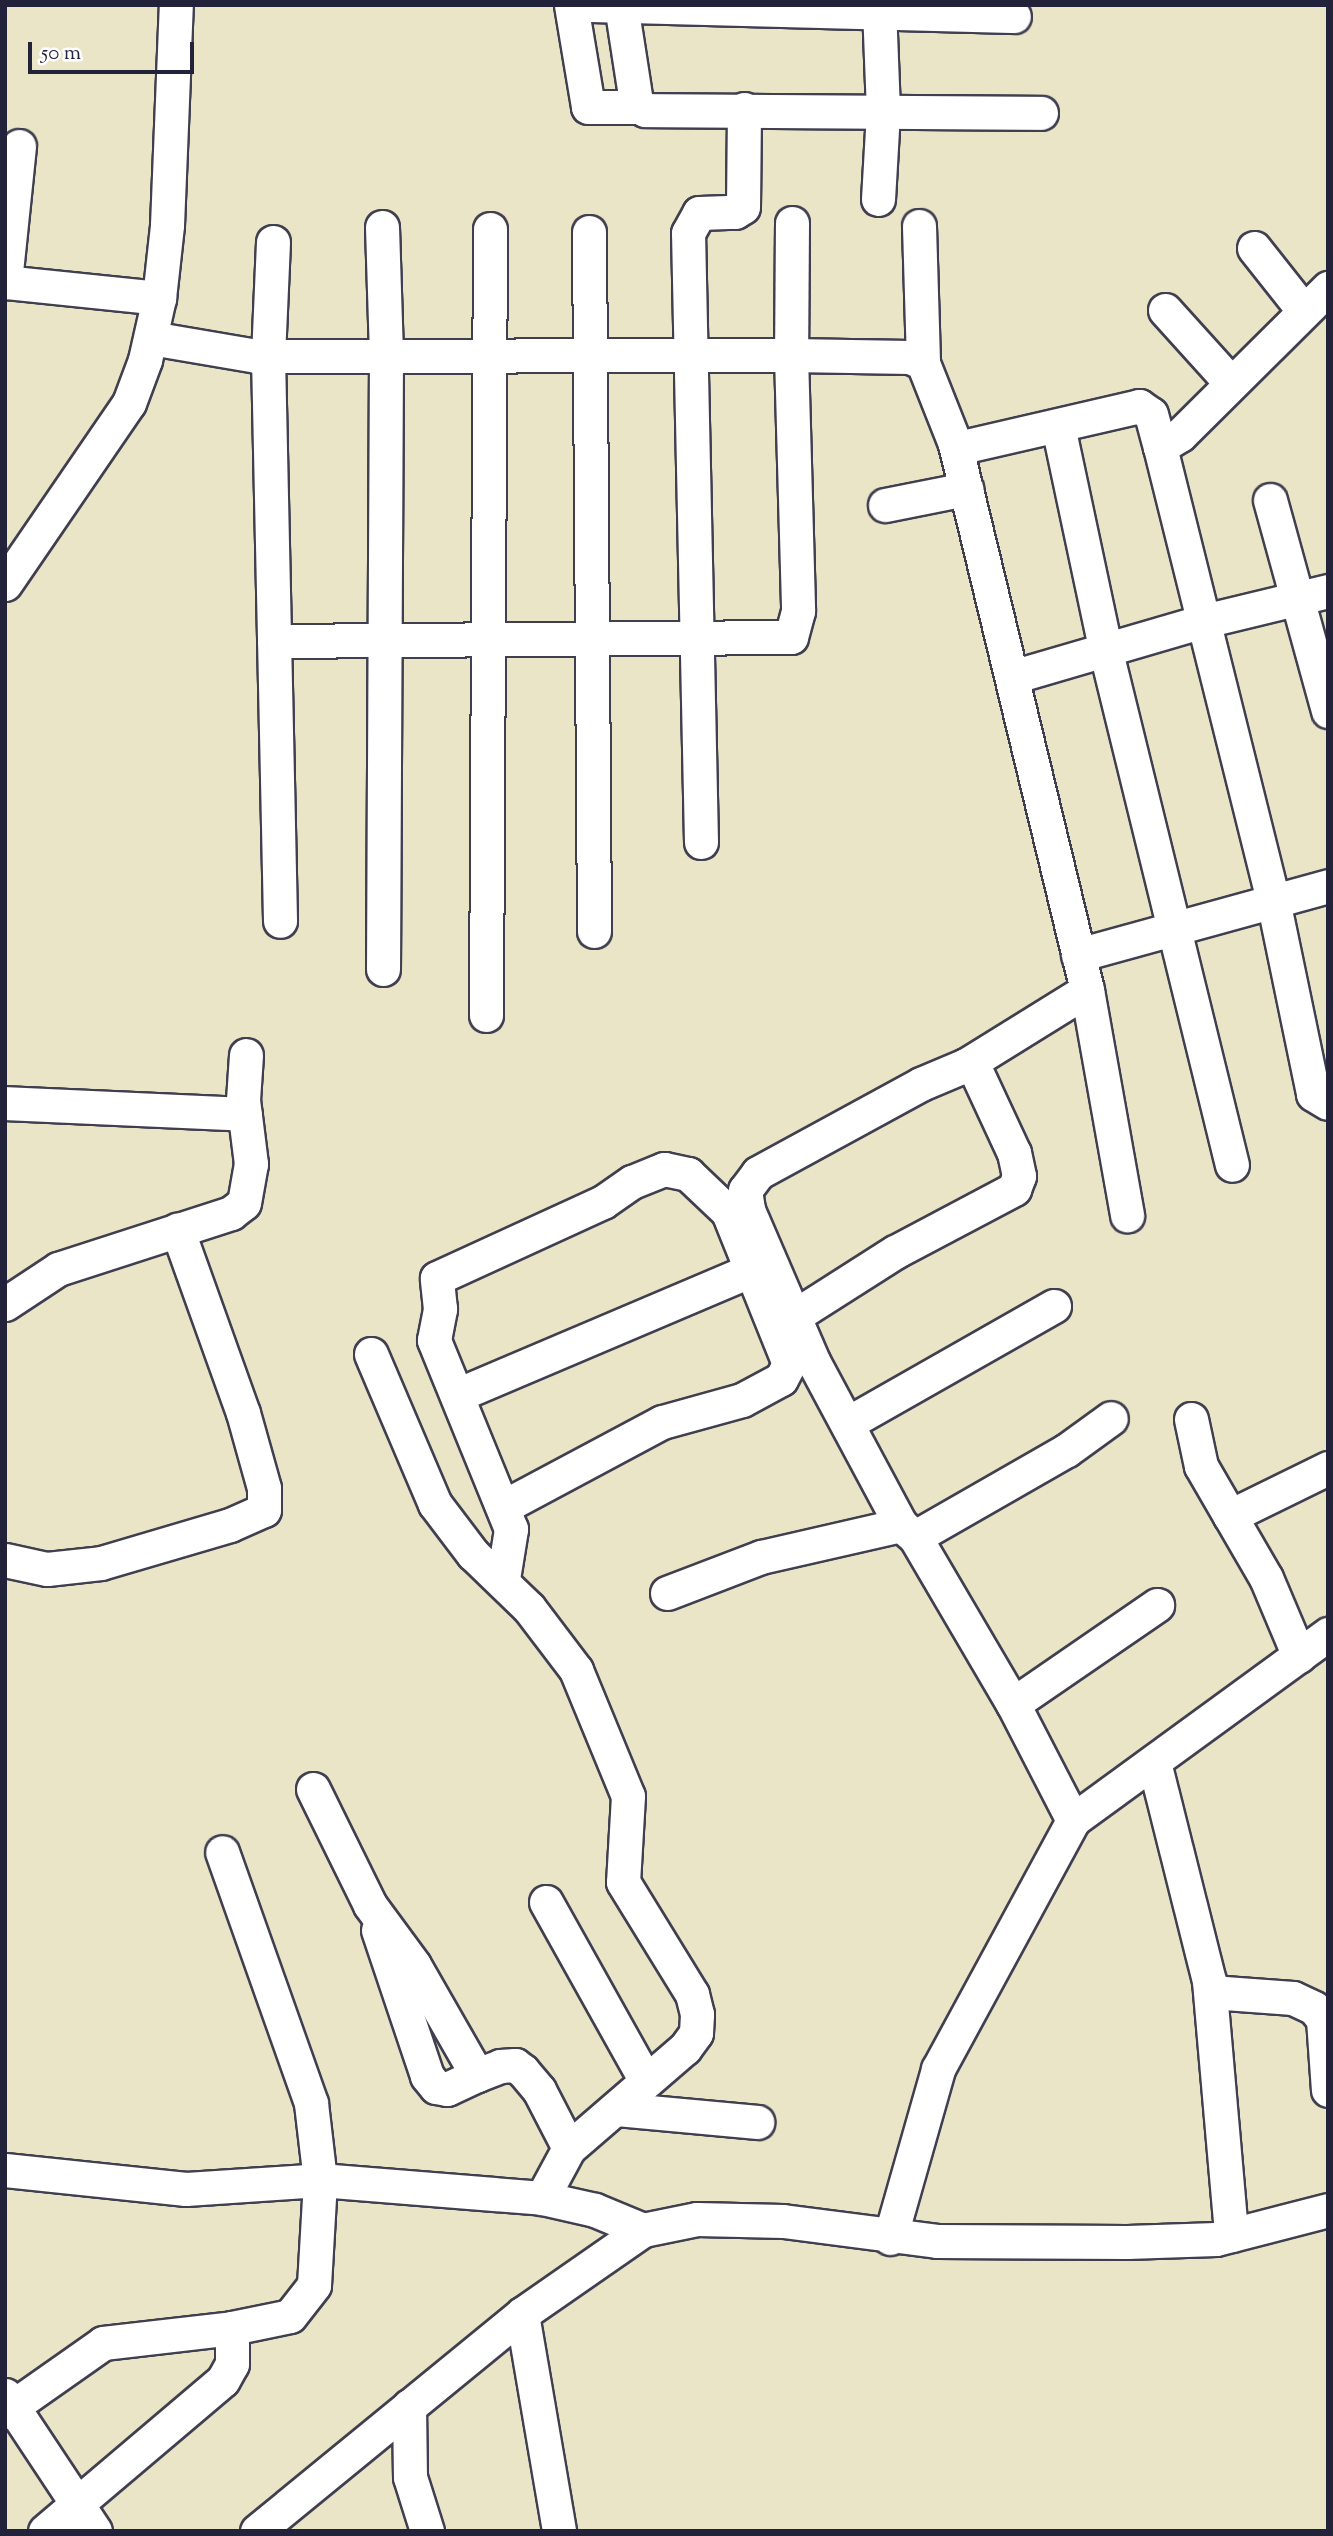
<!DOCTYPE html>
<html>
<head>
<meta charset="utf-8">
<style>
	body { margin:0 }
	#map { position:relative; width:1333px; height:2536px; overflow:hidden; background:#eae5c6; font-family:"Sorts Mill Goudy",serif }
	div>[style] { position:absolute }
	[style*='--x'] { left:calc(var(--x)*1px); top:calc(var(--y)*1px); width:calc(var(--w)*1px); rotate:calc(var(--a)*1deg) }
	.roads { filter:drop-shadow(2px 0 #403f50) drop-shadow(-2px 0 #403f50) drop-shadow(0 2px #403f50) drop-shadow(0 -2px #403f50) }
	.minor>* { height:33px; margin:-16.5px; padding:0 16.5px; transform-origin:16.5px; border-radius:16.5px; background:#fff }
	span { translate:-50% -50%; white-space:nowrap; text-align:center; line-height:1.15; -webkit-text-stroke:5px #fff; paint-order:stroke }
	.frame { position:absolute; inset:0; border:7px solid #22223b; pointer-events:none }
	.scale { position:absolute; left:28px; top:42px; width:166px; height:32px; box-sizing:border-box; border:4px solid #22223b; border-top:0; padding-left:9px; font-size:21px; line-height:24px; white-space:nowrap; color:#22223b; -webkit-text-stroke:5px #fff; paint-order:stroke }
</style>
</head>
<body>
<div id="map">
	<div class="roads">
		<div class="minor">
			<div style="--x:571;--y:5;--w:103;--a:80.5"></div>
			<div style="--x:588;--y:107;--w:51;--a:0"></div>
			<div style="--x:588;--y:5;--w:426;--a:1.5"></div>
			<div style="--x:621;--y:5;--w:98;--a:81.2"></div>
			<div style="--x:636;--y:102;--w:12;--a:42"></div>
			<div style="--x:645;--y:110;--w:396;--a:0.4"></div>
			<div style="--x:19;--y:146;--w:137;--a:95.9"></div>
			<div style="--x:5;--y:282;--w:155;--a:5.9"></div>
			<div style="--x:878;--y:199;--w:88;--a:-86.7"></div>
			<div style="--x:883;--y:111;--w:106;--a:-92.2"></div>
			<div style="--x:792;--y:223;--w:132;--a:90.4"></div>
			<div style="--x:791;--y:355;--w:119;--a:1"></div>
			<div style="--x:910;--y:357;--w:14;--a:25"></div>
			<div style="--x:923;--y:363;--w:87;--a:68.4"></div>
			<div style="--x:955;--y:444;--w:8;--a:23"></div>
			<div style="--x:962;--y:447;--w:182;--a:-13"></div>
			<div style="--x:1139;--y:406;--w:14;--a:34"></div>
			<div style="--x:1151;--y:414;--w:34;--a:75"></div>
			<div style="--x:1160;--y:447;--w:23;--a:-31"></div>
			<div style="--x:1180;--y:435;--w:209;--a:-44.8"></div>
			<div style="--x:919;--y:226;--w:137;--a:88.3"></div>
			<div style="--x:382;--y:227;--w:129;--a:88.2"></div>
			<div style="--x:386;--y:356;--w:613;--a:90.28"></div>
			<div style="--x:589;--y:232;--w:699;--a:89.59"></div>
			<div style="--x:273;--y:242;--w:114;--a:92.5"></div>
			<div style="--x:268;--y:356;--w:565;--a:88.78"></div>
			<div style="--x:1254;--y:248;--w:80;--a:51.6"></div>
			<div style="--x:1165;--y:310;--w:98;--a:47.9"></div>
			<div style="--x:151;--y:338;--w:107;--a:9.7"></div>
			<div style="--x:256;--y:356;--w:535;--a:-0.11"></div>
			<div style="--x:791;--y:355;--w:256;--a:88.4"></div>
			<div style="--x:798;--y:611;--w:27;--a:105"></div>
			<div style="--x:791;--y:637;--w:517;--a:179.56"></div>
			<div style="--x:1058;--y:426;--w:231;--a:78"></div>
			<div style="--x:1106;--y:652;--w:528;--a:76.2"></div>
			<div style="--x:955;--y:444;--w:562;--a:76.41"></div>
			<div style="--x:1160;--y:447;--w:467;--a:76"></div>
			<div style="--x:1273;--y:900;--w:198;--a:78.3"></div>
			<div style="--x:1313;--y:1094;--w:17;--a:31"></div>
			<div style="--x:1270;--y:500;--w:219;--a:74.6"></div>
			<div style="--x:885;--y:505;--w:83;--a:-11.2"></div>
			<div style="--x:5;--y:584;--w:219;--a:-55.6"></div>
			<div style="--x:129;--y:403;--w:46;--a:-69.6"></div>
			<div style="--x:145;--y:360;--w:64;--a:-77.3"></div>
			<div style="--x:159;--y:298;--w:73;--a:-83.7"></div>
			<div style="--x:167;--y:225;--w:220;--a:-87.7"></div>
			<div style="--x:1012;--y:677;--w:200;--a:-16.3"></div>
			<div style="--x:1204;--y:621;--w:128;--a:-13.6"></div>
			<div style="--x:701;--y:842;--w:609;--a:-91.22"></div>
			<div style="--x:688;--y:233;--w:23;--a:-61"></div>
			<div style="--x:699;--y:213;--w:36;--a:-2"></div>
			<div style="--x:735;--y:212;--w:9;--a:-32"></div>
			<div style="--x:743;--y:207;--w:98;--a:-89.4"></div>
			<div style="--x:1078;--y:955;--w:259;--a:-15.4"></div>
			<div style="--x:486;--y:1015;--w:786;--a:-89.71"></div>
			<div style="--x:966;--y:1065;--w:142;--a:-31.8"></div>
			<div style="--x:1087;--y:990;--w:229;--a:79.9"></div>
			<div style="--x:5;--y:1103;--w:240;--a:2.6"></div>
			<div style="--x:5;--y:1304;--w:64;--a:-33.4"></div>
			<div style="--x:58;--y:1269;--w:182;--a:-17.9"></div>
			<div style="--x:231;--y:1213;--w:16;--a:-38"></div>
			<div style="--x:244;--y:1203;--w:40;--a:-80"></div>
			<div style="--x:251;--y:1164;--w:64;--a:-97.1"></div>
			<div style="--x:243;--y:1100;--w:45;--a:-86.2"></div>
			<div style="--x:796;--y:1315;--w:117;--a:-32.5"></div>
			<div style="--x:895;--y:1252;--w:135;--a:-27.9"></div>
			<div style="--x:1014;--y:1189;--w:14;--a:-69"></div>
			<div style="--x:1019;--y:1176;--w:24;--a:-102"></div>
			<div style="--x:1014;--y:1153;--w:93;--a:-114.9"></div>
			<div style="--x:975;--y:1069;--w:10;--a:-156"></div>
			<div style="--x:966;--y:1065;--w:49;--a:157.1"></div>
			<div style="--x:921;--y:1084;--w:186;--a:151.4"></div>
			<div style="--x:758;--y:1173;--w:21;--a:127"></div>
			<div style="--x:745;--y:1190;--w:20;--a:81"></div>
			<div style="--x:748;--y:1210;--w:164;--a:66.7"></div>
			<div style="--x:813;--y:1361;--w:186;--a:61.8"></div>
			<div style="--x:901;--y:1525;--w:18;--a:41"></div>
			<div style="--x:915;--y:1537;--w:194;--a:59.6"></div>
			<div style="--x:1013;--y:1704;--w:131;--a:62.7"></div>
			<div style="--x:371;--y:1354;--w:163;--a:66.9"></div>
			<div style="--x:435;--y:1504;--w:63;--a:52.8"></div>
			<div style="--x:473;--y:1554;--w:78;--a:44"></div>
			<div style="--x:529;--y:1608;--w:78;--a:52.8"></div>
			<div style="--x:576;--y:1670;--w:136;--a:67.6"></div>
			<div style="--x:628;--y:1796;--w:86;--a:93.3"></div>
			<div style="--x:623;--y:1882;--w:132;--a:58.4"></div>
			<div style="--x:692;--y:1994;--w:21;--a:76"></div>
			<div style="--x:697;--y:2014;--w:19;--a:93"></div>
			<div style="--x:696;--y:2033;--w:19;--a:126"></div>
			<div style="--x:685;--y:2048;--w:153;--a:139.2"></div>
			<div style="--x:569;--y:2148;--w:57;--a:118.4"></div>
			<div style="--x:457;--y:1395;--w:320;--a:-23"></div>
			<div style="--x:1191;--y:1419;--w:48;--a:78"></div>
			<div style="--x:1201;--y:1466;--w:58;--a:59.9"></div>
			<div style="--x:848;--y:1423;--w:237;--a:-29.6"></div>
			<div style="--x:915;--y:1537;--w:175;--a:-29.8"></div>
			<div style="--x:1067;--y:1450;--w:54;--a:-36"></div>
			<div style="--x:5;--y:1560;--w:43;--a:12.1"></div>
			<div style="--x:47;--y:1569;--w:54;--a:-6.3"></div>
			<div style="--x:101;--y:1563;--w:134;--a:-16.4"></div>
			<div style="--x:230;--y:1525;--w:37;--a:-24"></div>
			<div style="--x:264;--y:1510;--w:22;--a:-90"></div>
			<div style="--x:264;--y:1488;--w:78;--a:-105.6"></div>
			<div style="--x:243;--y:1413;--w:195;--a:-109.7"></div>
			<div style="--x:503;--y:1579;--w:51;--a:-80.9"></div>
			<div style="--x:511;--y:1529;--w:204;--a:-112.2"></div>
			<div style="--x:434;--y:1340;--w:32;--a:-79"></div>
			<div style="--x:440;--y:1309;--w:31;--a:-96"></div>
			<div style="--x:437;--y:1278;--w:183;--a:-24.6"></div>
			<div style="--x:603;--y:1202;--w:35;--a:-35"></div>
			<div style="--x:632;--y:1182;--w:35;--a:-22"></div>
			<div style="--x:664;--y:1169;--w:25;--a:12"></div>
			<div style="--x:688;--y:1174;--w:55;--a:43.5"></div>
			<div style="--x:728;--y:1212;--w:164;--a:68.1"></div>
			<div style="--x:789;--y:1364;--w:17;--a:118"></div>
			<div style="--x:781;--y:1379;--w:44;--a:151.7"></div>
			<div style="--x:742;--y:1400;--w:83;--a:164.6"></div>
			<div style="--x:662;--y:1422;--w:178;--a:151.9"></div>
			<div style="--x:667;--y:1593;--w:101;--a:-21"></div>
			<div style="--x:761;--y:1557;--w:144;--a:-12.9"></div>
			<div style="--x:1299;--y:1656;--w:85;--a:-112.9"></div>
			<div style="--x:1266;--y:1578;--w:72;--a:-120.1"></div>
			<div style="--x:1230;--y:1516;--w:109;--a:-26.1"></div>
			<div style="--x:1013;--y:1704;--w:175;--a:-34.5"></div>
			<div style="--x:1154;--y:1762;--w:226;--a:75.9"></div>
			<div style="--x:1209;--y:1981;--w:255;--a:85"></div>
			<div style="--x:313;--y:1789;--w:129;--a:63.8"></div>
			<div style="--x:370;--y:1905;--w:74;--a:53.7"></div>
			<div style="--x:414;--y:1965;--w:127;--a:60.2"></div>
			<div style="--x:477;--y:2075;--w:25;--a:-21"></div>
			<div style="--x:500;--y:2066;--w:15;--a:-4"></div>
			<div style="--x:515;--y:2065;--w:10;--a:37"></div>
			<div style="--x:523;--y:2071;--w:25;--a:50"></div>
			<div style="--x:539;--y:2090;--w:65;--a:62.7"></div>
			<div style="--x:546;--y:1902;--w:205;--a:60.8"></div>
			<div style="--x:378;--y:1930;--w:154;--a:71.4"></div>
			<div style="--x:427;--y:2076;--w:14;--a:51"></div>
			<div style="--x:436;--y:2087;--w:11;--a:10"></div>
			<div style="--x:447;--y:2089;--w:33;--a:-25"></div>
			<div style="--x:1211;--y:1992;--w:82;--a:4.2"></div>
			<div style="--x:1293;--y:1998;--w:23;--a:25"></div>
			<div style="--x:1314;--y:2008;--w:14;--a:51"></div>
			<div style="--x:1323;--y:2019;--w:71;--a:86"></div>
			<div style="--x:617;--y:2109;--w:141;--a:5.3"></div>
			<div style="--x:5;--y:2170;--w:182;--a:6"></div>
			<div style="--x:186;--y:2189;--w:134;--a:-3.8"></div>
			<div style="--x:320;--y:2180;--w:223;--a:4.6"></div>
			<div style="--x:542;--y:2198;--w:54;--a:12.8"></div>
			<div style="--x:595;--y:2210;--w:52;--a:22.6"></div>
			<div style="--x:890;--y:2238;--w:176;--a:-74.1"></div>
			<div style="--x:938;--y:2069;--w:283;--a:-61.5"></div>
			<div style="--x:1073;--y:1820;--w:316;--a:-36.1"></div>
			<div style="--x:522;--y:2314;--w:220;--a:80.3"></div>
			<div style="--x:5;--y:2395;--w:163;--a:56.5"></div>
			<div style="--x:409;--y:2406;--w:71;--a:89.2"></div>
			<div style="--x:410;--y:2477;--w:57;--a:72.5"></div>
			<div style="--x:5;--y:2412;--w:120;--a:-35.1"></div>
			<div style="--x:103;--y:2343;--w:130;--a:-6.6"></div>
			<div style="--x:232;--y:2328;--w:59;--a:-11.7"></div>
			<div style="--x:290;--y:2316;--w:39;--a:-52"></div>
			<div style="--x:314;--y:2285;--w:105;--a:-86.7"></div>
			<div style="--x:320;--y:2180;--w:78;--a:-96.7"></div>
			<div style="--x:311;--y:2103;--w:266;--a:-109.5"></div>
			<div style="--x:45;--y:2531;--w:233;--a:-40.3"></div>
			<div style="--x:223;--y:2380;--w:18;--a:-61"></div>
			<div style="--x:232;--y:2364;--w:36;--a:-90"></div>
			<div style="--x:257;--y:2531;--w:343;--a:-39.3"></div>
			<div style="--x:522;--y:2314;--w:147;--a:-34.8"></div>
			<div style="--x:643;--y:2230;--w:55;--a:-11.5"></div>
			<div style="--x:697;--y:2219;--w:86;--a:1.3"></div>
			<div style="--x:783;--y:2221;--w:155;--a:7.4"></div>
			<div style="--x:937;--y:2241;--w:190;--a:0.3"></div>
			<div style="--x:1127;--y:2242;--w:89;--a:-1.9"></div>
			<div style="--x:1216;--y:2239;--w:116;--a:-14.5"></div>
		</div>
	</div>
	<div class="frame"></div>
	<div class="scale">50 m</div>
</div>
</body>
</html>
